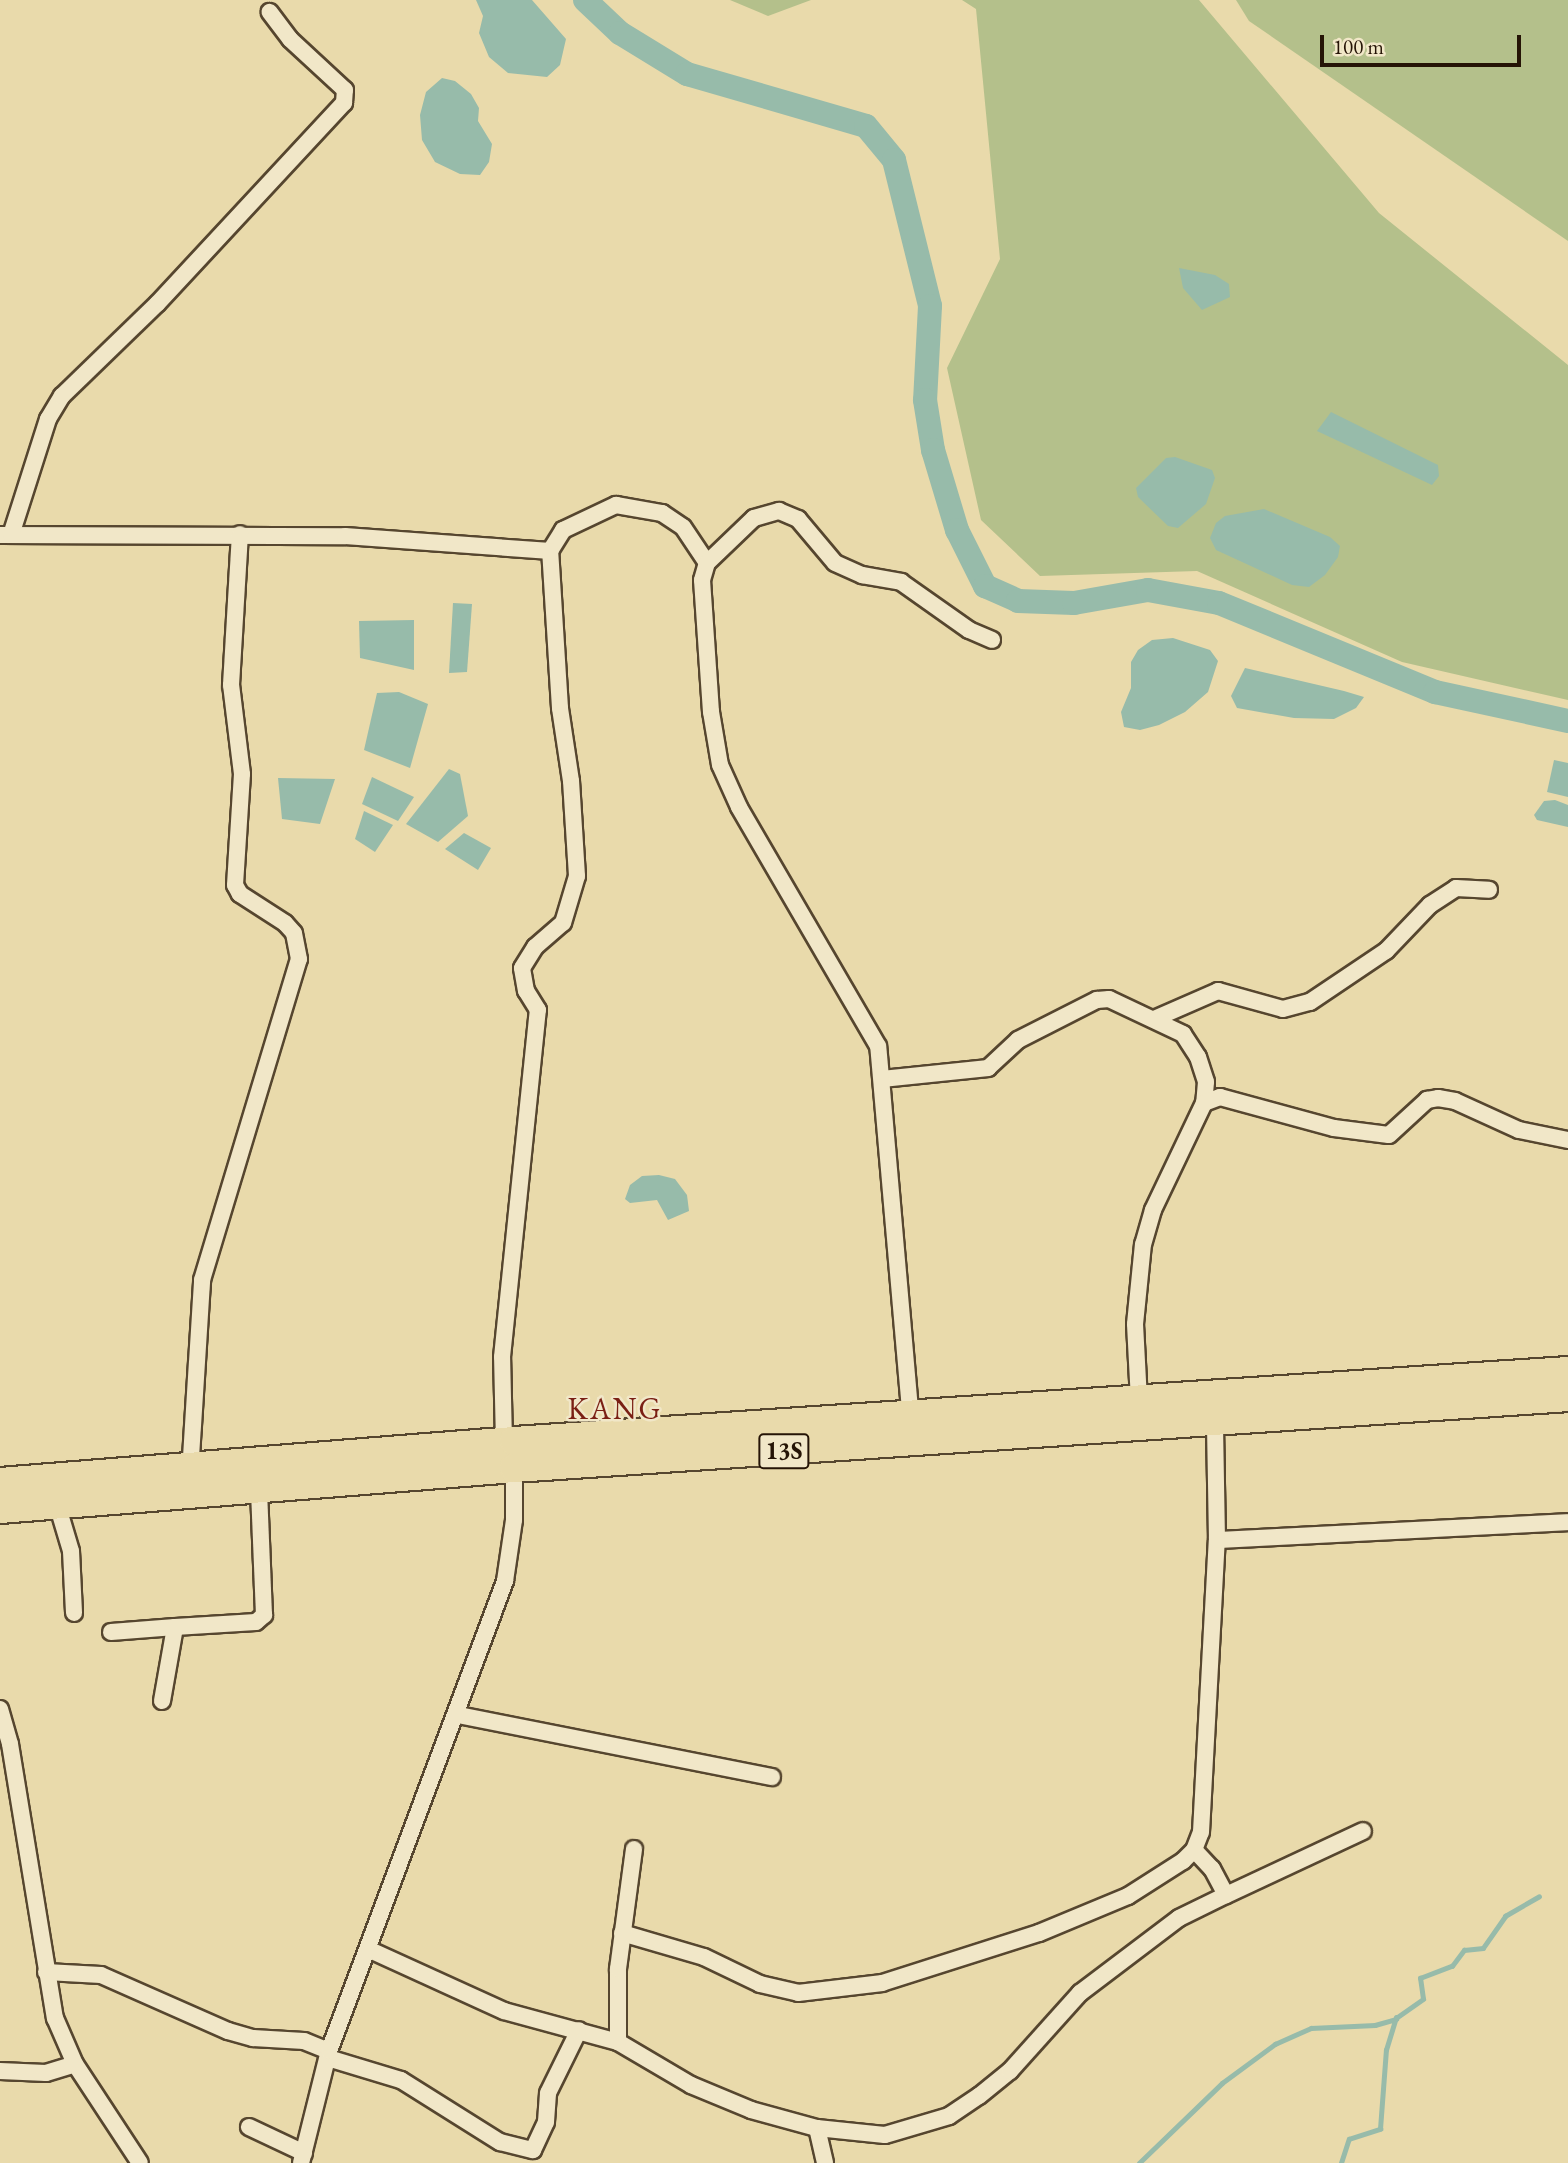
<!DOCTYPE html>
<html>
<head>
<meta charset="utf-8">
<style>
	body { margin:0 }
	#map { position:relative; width:1568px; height:2163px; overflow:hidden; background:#e9daab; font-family:"EB Garamond",serif }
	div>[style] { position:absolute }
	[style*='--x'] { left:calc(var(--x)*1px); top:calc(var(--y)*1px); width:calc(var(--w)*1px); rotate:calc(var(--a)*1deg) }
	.green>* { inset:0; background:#b4c08b }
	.water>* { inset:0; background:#97bbaa }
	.stream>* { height:4.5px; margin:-2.25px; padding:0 2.25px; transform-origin:2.25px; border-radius:2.25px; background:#97bbaa }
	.river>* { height:24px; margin:-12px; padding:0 12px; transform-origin:12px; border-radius:12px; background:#97bbaa }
	.roads { filter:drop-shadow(2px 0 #56462f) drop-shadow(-2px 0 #56462f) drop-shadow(0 2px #56462f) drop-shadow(0 -2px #56462f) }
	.street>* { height:16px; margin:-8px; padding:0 8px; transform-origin:8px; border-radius:8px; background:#f1e7c8 }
	.highway>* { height:28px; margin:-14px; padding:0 14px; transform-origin:14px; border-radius:14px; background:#e9daab }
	span { translate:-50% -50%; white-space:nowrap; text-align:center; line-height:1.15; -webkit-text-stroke:5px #f1e7c8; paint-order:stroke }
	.shield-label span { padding:2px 5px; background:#f1e7c8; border:2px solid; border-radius:5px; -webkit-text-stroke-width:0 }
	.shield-label { font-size:24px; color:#251406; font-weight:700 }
	.quarter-label { font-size:30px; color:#7a1f14; letter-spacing:2px }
	.scale { position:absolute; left:1320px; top:35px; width:201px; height:32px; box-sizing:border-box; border:4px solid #251406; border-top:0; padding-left:9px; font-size:21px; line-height:24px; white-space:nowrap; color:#251406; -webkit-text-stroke:5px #f1e7c8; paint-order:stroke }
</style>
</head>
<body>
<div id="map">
	<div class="green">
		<div style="clip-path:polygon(730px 0,811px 0,768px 16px)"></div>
		<div style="clip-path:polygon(962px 0,1199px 0,1379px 213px,1568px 365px,1568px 700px,1402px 662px,1197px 571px,1040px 576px,981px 520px,947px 368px,1000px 259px,976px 9px)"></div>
		<div style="clip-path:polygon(1236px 0,1568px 0,1568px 241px,1249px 21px)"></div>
	</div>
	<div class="water">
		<div style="clip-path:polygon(476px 0,532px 0,566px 39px,560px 65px,547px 77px,508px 73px,489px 57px,479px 33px,483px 16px)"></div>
		<div style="clip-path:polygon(442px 78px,455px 81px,471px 94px,479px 108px,478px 121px,492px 144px,489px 162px,480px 175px,460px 174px,435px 162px,422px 140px,420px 115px,426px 92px)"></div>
		<div style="clip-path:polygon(1179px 268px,1215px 275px,1229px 284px,1230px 297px,1202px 310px,1183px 288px)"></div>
		<div style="clip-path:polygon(1331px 412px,1438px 465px,1439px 476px,1432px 485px,1317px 431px)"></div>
		<div style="clip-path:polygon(1175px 457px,1212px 470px,1215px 478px,1206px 504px,1178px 528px,1168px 526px,1138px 497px,1136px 488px,1166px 458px)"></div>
		<div style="clip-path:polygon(1264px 509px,1330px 537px,1340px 546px,1338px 557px,1325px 575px,1309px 587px,1292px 585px,1216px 550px,1210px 538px,1216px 523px,1225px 516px)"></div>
		<div style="clip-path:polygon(453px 603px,472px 604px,467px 672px,449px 673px)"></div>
		<div style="clip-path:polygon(414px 620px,414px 670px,360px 658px,359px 621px)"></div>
		<div style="clip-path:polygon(1173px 638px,1210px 650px,1218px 661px,1208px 692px,1185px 712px,1159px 725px,1140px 730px,1124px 727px,1121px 712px,1131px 688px,1131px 662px,1138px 650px,1152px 640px)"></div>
		<div style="clip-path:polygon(1245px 668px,1344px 691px,1364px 697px,1356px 708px,1334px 719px,1294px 718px,1237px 708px,1231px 696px)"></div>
		<div style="clip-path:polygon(399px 692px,428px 704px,410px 768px,364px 750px,377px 693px)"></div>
		<div style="clip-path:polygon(1554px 760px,1568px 763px,1568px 797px,1547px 792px)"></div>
		<div style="clip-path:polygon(449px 769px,460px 774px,468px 816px,438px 842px,406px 824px)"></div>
		<div style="clip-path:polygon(372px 777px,414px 797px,398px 821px,362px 804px)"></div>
		<div style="clip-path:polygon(278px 778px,335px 779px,320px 824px,282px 819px)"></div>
		<div style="clip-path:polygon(1555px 800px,1568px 805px,1568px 827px,1537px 820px,1534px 815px,1544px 801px)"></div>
		<div style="clip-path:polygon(364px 811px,393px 825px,375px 852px,355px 839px)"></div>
		<div style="clip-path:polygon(464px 833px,491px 848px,478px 870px,445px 849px)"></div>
		<div style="clip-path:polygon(659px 1175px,675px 1179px,687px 1195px,689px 1211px,668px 1220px,657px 1200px,630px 1203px,625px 1199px,630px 1185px,642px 1176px)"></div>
	</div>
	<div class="stream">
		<div style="--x:1139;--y:2163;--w:115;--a:-43.9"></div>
		<div style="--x:1222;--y:2083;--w:66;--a:-36.3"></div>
		<div style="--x:1275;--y:2044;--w:39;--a:-24"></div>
		<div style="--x:1311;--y:2028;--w:64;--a:-2.7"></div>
		<div style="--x:1375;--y:2025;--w:22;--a:-16"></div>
		<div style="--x:1341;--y:2163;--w:25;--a:-72"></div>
		<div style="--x:1349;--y:2139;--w:33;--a:-18"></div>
		<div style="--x:1380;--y:2129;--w:79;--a:-85.7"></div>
		<div style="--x:1386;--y:2050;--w:34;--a:-73"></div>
		<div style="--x:1396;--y:2018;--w:33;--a:-35"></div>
		<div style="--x:1423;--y:1999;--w:21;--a:-98"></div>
		<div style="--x:1420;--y:1978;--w:34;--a:-21"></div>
		<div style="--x:1452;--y:1966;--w:20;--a:-53"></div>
		<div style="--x:1464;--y:1950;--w:19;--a:-6"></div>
		<div style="--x:1483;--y:1948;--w:39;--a:-55"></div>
		<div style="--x:1505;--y:1916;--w:39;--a:-30"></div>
	</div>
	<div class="river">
		<div style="--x:585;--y:0;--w:48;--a:43.3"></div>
		<div style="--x:620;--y:33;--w:79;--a:31.5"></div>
		<div style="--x:687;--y:74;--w:186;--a:16.2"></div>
		<div style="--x:866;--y:126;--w:44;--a:50.5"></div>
		<div style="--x:894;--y:160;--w:150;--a:76.1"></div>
		<div style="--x:930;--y:306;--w:94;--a:93"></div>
		<div style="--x:925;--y:400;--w:51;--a:80.9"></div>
		<div style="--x:933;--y:450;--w:84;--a:73.3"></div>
		<div style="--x:957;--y:530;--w:63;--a:63.4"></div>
		<div style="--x:985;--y:586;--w:36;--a:24"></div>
		<div style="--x:1018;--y:601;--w:56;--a:2"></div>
		<div style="--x:1074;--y:603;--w:75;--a:-10"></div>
		<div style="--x:1148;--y:590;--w:72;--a:10.4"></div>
		<div style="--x:1219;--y:603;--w:234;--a:22.4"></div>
		<div style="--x:1435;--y:692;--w:136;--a:12.3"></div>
	</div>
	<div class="roads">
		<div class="street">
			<div style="--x:0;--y:535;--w:345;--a:0.2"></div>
			<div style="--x:345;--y:536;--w:206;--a:4.2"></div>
			<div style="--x:550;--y:551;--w:25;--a:-58"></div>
			<div style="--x:563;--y:530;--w:59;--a:-25.3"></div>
			<div style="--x:616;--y:505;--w:47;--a:9.9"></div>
			<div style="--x:662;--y:513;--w:25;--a:34"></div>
			<div style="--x:683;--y:527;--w:43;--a:56.3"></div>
			<div style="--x:11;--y:535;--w:122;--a:-72.3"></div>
			<div style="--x:48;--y:419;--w:27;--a:-59"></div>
			<div style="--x:62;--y:396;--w:132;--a:-44.1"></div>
			<div style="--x:157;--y:304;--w:275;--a:-47.1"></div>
			<div style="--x:344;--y:103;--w:13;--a:-86"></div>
			<div style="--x:345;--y:90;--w:75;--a:-137.2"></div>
			<div style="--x:290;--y:39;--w:34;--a:-127"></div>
			<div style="--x:1154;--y:1019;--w:70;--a:-23.6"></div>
			<div style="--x:1218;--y:991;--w:67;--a:15.5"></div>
			<div style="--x:1283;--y:1009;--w:28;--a:-15"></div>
			<div style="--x:1310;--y:1002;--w:92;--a:-33.9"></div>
			<div style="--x:1386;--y:951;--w:64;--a:-46.3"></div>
			<div style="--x:1430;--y:905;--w:31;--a:-33"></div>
			<div style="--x:1456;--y:888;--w:33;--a:3"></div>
			<div style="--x:882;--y:1079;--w:107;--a:-5.9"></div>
			<div style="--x:988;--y:1068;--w:41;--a:-43"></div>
			<div style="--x:1018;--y:1040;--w:89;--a:-26.9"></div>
			<div style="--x:1097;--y:1000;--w:12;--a:-5"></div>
			<div style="--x:1109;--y:999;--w:82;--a:25.3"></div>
			<div style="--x:1183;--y:1034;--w:27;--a:57"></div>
			<div style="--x:1198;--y:1057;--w:26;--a:72"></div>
			<div style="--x:1206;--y:1082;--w:21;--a:95"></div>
			<div style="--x:1204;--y:1103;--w:119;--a:115.5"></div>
			<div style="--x:1153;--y:1210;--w:35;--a:106"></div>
			<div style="--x:1143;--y:1244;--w:80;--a:95.7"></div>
			<div style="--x:1135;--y:1324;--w:76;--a:87"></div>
			<div style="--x:1204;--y:1103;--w:17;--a:-21"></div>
			<div style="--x:1220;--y:1097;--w:118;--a:15.2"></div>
			<div style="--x:1334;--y:1128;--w:55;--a:7.3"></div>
			<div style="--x:1389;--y:1135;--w:52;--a:-42.6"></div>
			<div style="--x:1427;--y:1100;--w:11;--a:-10"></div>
			<div style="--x:1438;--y:1098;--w:17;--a:10"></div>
			<div style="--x:1455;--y:1101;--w:70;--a:24.4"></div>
			<div style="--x:1519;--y:1130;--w:50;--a:11.5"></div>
			<div style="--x:911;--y:1421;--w:376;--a:-95"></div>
			<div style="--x:878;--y:1046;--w:276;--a:-120.2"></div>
			<div style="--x:739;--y:807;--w:46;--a:-114.3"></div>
			<div style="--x:720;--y:765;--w:54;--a:-99.6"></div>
			<div style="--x:711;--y:712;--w:132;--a:-93.9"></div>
			<div style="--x:702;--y:580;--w:18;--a:-74"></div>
			<div style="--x:707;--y:563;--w:65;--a:-43.8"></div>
			<div style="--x:754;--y:518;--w:26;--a:-16"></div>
			<div style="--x:779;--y:511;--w:21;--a:23"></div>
			<div style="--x:798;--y:519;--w:57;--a:49.9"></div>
			<div style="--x:835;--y:563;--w:30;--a:24"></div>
			<div style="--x:862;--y:575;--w:40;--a:10"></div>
			<div style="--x:901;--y:582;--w:83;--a:35.2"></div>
			<div style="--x:969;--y:630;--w:25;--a:23"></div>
			<div style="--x:504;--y:1442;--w:85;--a:-91.3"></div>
			<div style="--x:502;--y:1357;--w:349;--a:-84.1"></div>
			<div style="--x:538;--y:1010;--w:22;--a:-122"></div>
			<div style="--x:526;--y:991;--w:23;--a:-100"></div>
			<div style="--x:522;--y:968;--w:25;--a:-58"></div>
			<div style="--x:535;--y:947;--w:37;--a:-41"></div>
			<div style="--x:563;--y:923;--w:49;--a:-73.4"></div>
			<div style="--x:577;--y:876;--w:95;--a:-93.6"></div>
			<div style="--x:571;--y:781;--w:74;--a:-98.6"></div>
			<div style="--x:560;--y:708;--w:157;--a:-93.6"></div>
			<div style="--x:190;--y:1473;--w:193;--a:-86.4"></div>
			<div style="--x:202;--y:1280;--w:335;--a:-73.2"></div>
			<div style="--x:299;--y:959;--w:26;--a:-101"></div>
			<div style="--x:294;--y:933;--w:13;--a:-132"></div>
			<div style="--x:285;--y:923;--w:54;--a:-147.2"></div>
			<div style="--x:240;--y:894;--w:10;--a:-119"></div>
			<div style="--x:235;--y:885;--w:111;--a:-86.4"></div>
			<div style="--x:242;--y:774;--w:90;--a:-97"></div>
			<div style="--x:231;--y:685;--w:151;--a:-86.6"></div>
			<div style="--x:57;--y:1504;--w:49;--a:73.4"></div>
			<div style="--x:71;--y:1551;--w:62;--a:87.2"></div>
			<div style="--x:1217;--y:1540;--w:351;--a:-2.9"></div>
			<div style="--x:111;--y:1632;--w:64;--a:-4.5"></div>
			<div style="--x:162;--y:1701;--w:75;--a:-80"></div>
			<div style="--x:175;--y:1627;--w:81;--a:-3.5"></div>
			<div style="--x:256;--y:1622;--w:11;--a:-41"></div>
			<div style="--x:264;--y:1615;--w:126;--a:-92.3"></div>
			<div style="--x:0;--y:1709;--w:36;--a:74"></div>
			<div style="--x:10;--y:1744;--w:278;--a:80.7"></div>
			<div style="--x:55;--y:2018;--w:50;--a:66.5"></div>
			<div style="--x:75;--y:2064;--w:118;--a:56.7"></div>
			<div style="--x:458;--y:1715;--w:320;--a:11.2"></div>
			<div style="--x:1226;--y:1895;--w:151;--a:-25"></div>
			<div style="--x:622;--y:1933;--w:85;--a:16.3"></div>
			<div style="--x:704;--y:1957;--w:62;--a:25.7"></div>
			<div style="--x:760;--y:1984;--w:39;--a:13"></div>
			<div style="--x:798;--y:1993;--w:85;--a:-6.8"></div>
			<div style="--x:882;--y:1983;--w:165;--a:-17.7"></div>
			<div style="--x:1039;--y:1933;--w:96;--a:-22.6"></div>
			<div style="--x:1128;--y:1896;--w:65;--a:-32.5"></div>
			<div style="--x:1183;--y:1861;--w:16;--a:-45"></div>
			<div style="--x:1194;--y:1850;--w:19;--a:-69"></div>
			<div style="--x:1201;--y:1832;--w:292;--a:-86.9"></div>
			<div style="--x:1217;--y:1540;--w:116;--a:-91"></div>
			<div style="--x:368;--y:1949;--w:149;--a:24.5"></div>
			<div style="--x:504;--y:2011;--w:118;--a:15.2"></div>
			<div style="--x:618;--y:2042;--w:85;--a:30.5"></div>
			<div style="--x:691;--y:2085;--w:65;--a:22.6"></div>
			<div style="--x:751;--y:2110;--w:68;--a:15.3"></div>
			<div style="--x:817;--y:2128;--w:68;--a:5.9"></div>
			<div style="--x:885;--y:2135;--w:67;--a:-16.5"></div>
			<div style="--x:949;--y:2116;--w:36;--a:-34"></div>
			<div style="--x:979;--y:2096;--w:40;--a:-39"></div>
			<div style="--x:1010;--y:2071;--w:105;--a:-48.1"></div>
			<div style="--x:1080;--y:1993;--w:124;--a:-37.1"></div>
			<div style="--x:1179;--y:1918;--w:52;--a:-26.1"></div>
			<div style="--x:1226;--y:1895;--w:30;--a:-118"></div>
			<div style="--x:1212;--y:1869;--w:26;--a:-133"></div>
			<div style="--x:46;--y:1972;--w:55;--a:3.1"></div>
			<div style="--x:101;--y:1975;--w:139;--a:23.8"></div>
			<div style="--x:228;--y:2031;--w:26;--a:16"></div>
			<div style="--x:253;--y:2038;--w:51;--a:3.4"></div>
			<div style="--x:304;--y:2041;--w:27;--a:22"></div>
			<div style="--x:618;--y:2042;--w:73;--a:-90"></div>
			<div style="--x:618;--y:1969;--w:121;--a:-82.4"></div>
			<div style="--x:328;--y:2058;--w:76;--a:16.8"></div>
			<div style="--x:401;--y:2080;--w:117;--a:32.1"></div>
			<div style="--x:500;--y:2142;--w:34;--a:14"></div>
			<div style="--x:533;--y:2150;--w:31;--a:-65"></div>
			<div style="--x:546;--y:2122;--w:29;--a:-86"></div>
			<div style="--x:548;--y:2093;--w:70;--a:-63.8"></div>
			<div style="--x:0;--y:2071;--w:46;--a:2.5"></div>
			<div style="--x:46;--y:2073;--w:30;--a:-17"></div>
			<div style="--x:249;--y:2127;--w:61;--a:25.3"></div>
			<div style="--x:817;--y:2128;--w:36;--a:77"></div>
			<div style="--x:301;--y:2163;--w:115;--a:-76"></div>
			<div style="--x:329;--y:2051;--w:502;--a:-69.47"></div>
			<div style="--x:505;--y:1581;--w:62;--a:-81.6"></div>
			<div style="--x:514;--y:1520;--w:59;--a:-90"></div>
		</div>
		<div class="highway">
			<div style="--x:0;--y:1482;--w:516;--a:-4.56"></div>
			<div style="--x:514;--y:1441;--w:1056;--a:-3.8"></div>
			<div style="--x:0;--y:1509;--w:516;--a:-4.56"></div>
			<div style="--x:514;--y:1468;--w:1056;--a:-3.85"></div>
		</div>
	</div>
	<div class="shield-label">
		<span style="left:784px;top:1451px">13S</span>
	</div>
	<div class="quarter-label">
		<span style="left:615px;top:1409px">KANG</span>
	</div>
	<div class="scale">100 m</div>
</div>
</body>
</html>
